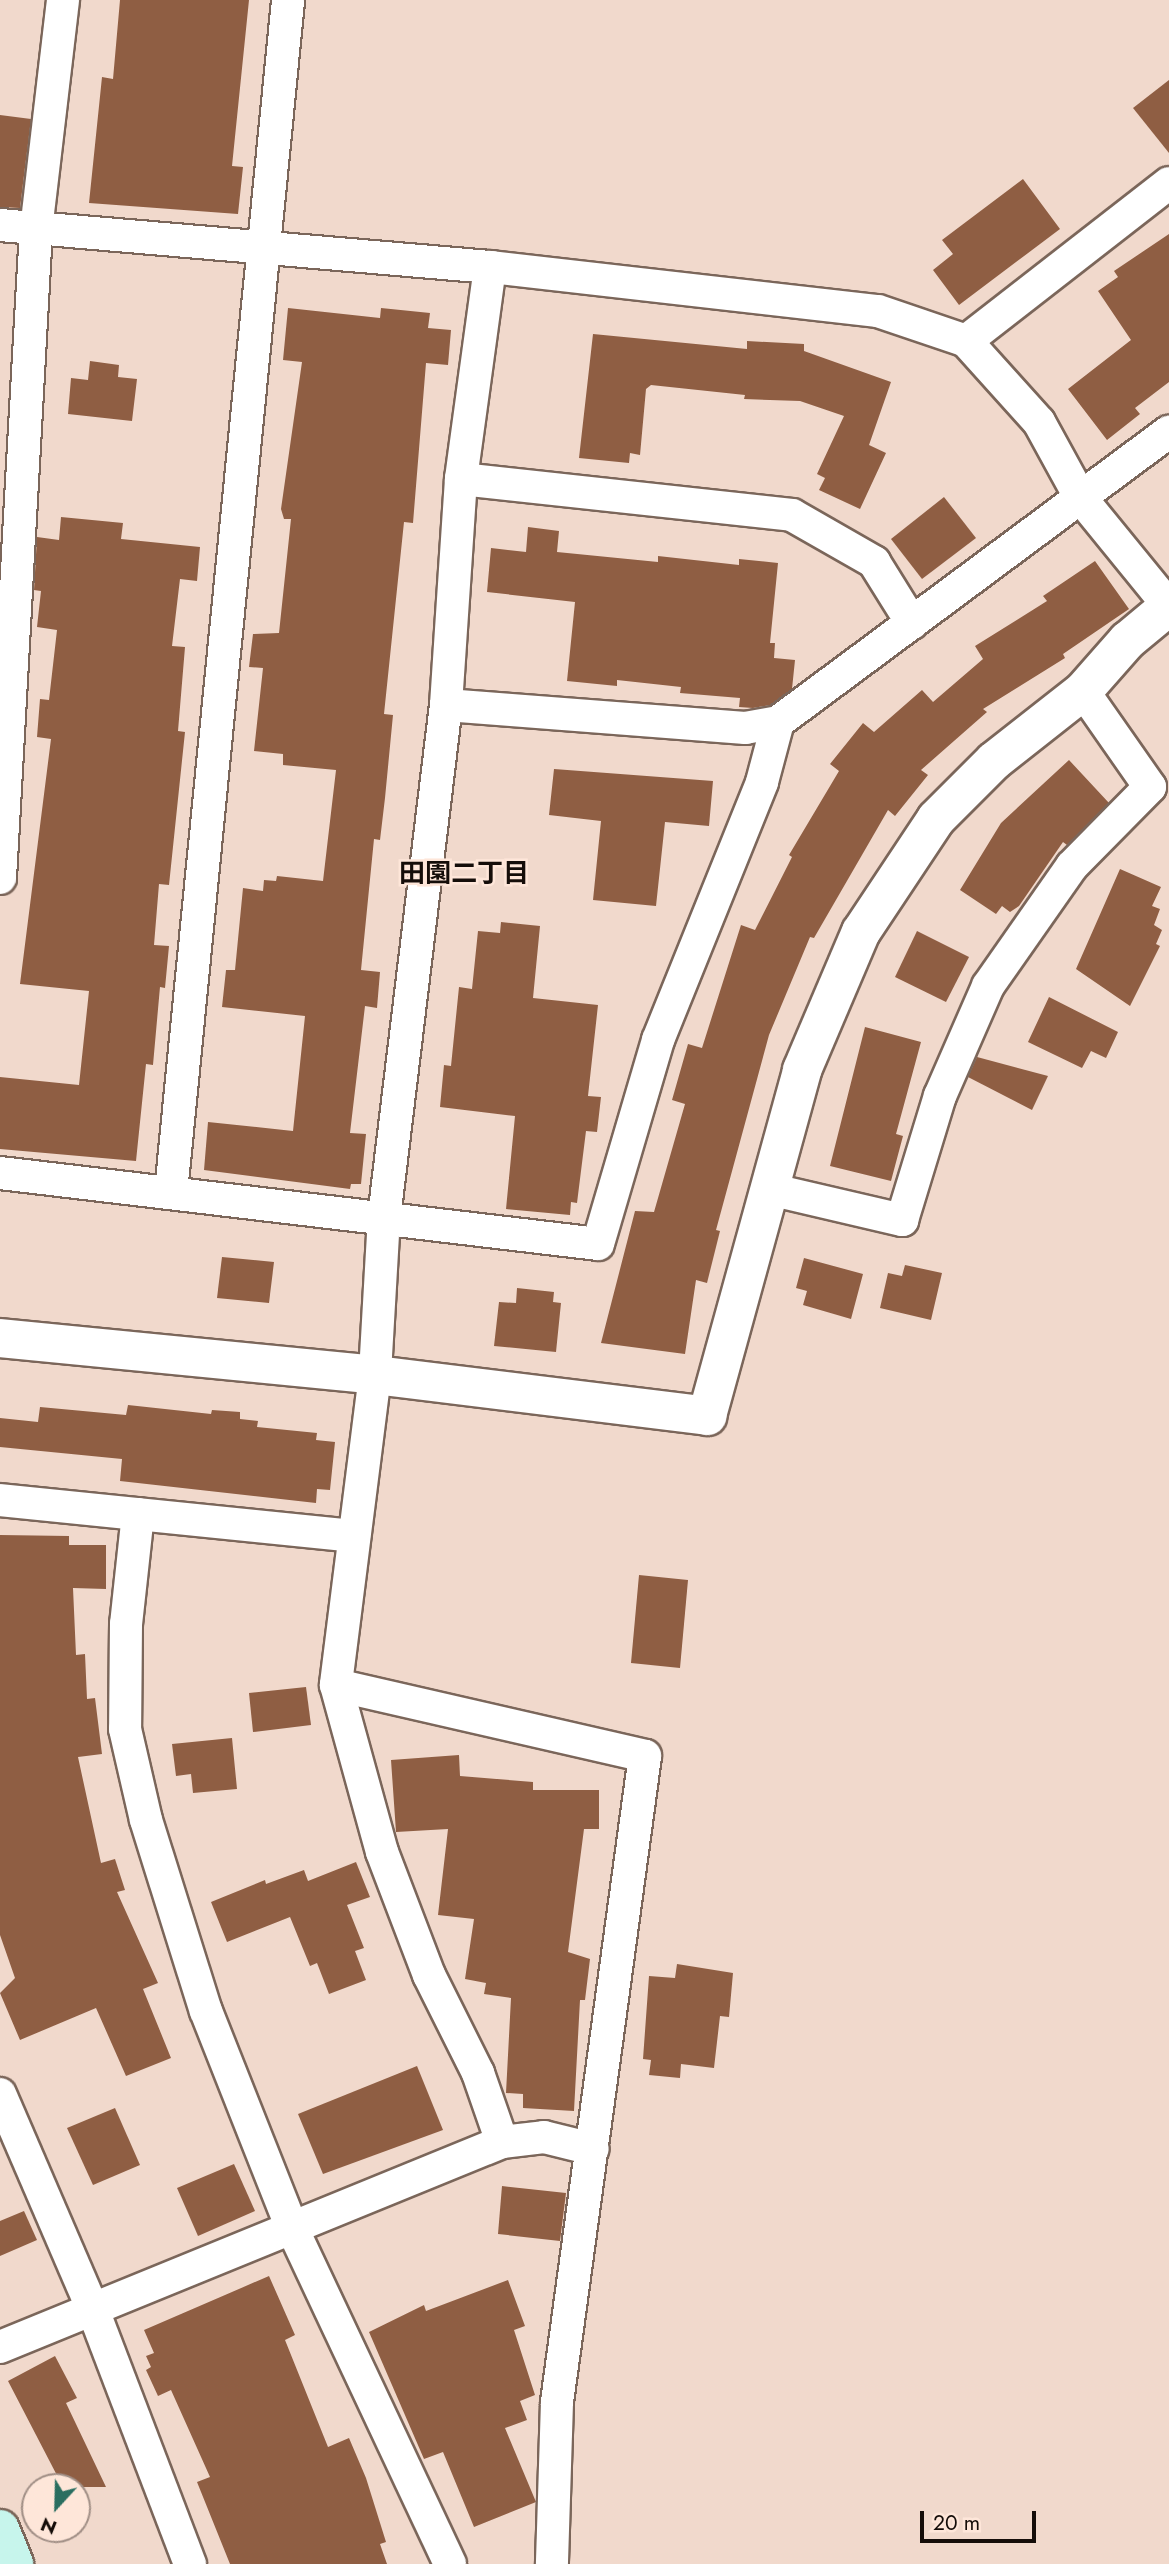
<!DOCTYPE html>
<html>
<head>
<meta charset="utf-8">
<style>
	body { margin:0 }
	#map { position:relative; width:1169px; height:2564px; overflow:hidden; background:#f1d9cc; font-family:Jost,"Noto Sans JP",sans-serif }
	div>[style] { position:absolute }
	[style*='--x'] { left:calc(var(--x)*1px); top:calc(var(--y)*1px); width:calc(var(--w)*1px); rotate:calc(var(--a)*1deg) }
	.building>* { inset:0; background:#8f5e43 }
	.roads { filter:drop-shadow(2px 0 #7b665a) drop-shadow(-2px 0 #7b665a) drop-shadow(0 2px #7b665a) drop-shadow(0 -2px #7b665a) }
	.minor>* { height:32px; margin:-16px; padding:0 16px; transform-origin:16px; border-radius:16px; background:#fff }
	.tertiary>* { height:38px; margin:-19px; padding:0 19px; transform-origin:19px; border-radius:19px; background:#fff }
	.secondary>* { height:38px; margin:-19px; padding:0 19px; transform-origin:19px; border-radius:19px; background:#c7f5ec }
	span { translate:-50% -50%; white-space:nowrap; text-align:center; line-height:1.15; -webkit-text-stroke:5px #fee6d9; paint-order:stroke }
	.neighbourhood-label { font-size:26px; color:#150d09; font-weight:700 }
	.north { position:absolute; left:21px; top:2473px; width:70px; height:70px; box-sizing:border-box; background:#fee6d9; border:2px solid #a18f86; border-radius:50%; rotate:202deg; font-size:19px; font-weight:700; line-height:28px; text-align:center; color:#150d09 }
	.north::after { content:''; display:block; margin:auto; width:24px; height:32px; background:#2a6e60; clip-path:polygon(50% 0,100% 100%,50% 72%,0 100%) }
	.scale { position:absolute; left:920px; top:2511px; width:116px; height:32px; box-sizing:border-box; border:4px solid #150d09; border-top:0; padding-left:9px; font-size:21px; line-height:24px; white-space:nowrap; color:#150d09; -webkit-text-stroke:5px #fee6d9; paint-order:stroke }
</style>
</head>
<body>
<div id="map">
	<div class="building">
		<div style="clip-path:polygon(120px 0,249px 0,232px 166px,243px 167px,238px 214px,89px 203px,102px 77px,113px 79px)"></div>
		<div style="clip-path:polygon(1169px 80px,1169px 153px,1133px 108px)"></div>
		<div style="clip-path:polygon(0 115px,31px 119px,20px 208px,0 207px)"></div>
		<div style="clip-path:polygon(1023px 179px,1060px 229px,959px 305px,933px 270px,953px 254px,942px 240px)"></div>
		<div style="clip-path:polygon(1169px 234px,1169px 382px,1135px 408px,1140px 414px,1107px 440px,1068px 389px,1131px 340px,1098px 291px,1118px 277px,1114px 271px)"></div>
		<div style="clip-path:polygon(288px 308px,380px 318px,381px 308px,430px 313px,428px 328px,451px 330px,448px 365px,426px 363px,413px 523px,404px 522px,384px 714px,393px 715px,385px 798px,380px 840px,374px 839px,361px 970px,380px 972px,377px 1008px,365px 1006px,350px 1133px,366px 1134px,361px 1184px,351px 1184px,350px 1189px,204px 1170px,208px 1122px,293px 1131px,305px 1016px,222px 1007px,226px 970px,235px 970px,243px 888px,263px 891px,264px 880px,276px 881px,277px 876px,323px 881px,336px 770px,283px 765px,283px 754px,254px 751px,263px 668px,249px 667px,253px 634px,279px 633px,291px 519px,284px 519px,281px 509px,302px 362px,283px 360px)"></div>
		<div style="clip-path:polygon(593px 334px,747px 349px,747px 341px,804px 344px,804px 351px,891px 382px,869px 445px,886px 453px,860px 509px,819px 490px,825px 478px,817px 474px,844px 416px,800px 401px,744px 399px,745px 395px,651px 385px,646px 389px,640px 455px,630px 453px,629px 463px,579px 458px)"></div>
		<div style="clip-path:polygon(90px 361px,119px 365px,118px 377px,137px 379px,132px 421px,68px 414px,71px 378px,88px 380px)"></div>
		<div style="clip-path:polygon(944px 497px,976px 538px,922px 579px,891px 539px)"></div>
		<div style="clip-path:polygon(61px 517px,123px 523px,121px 539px,200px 547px,197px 581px,180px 579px,172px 646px,185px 647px,178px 731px,185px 732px,169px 885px,159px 884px,154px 945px,169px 946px,165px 988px,160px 987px,153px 1065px,146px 1064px,136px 1161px,0 1149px,0 1077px,79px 1085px,89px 991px,20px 984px,51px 739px,37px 737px,40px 699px,49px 700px,57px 630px,37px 627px,41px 591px,34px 590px,37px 537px,59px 540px)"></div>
		<div style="clip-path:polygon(528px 527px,559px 531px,557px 552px,658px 562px,658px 556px,739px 565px,739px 559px,778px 563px,770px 643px,775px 643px,774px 658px,795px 660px,792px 689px,770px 705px,753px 708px,739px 707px,740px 698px,680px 693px,681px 687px,617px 680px,617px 686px,567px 681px,575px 602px,487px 592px,491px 548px,526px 552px)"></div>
		<div style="clip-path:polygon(1095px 561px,1129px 609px,1063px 654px,1065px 658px,983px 709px,987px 712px,921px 770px,928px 775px,895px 816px,888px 810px,814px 938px,810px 937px,769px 1035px,716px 1230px,720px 1231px,707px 1283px,696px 1280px,685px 1354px,601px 1343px,635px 1211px,654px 1212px,685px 1104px,672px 1100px,688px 1044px,702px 1048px,741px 925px,755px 930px,792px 857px,789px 855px,839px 771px,830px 764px,863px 723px,874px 732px,922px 690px,933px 702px,983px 659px,975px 646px,1047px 601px,1043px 596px)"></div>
		<div style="clip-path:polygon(1069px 760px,1109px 803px,1067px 845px,1063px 842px,1019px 906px,1010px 912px,1002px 906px,996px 914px,960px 890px,1001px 823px)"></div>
		<div style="clip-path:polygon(554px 769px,713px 781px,709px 826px,665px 822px,656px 906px,593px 900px,601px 821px,549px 815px)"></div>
		<div style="clip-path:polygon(1120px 869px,1161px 887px,1152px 906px,1160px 909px,1154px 925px,1162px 930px,1156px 944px,1160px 946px,1130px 1006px,1076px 969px)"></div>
		<div style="clip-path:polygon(501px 922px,540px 926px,533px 998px,598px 1005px,588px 1096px,601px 1097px,597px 1132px,586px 1131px,577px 1203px,571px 1202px,570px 1215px,506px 1209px,515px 1116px,440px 1107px,444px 1065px,451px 1066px,459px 987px,472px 989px,478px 931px,500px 933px)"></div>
		<div style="clip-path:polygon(917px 931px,969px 957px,946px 1002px,895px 977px)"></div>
		<div style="clip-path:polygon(1049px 997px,1118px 1032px,1106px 1058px,1091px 1051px,1082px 1068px,1028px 1042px)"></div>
		<div style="clip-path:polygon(865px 1027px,921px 1042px,896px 1134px,903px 1136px,891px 1181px,830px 1166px)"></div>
		<div style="clip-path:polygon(977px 1057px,1048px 1076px,1032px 1110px,968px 1077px)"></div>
		<div style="clip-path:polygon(222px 1257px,274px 1262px,269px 1303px,217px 1298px)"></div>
		<div style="clip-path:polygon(804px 1258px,863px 1274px,851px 1319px,803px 1305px,807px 1291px,796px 1288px)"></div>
		<div style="clip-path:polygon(905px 1265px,942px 1273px,931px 1320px,880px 1308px,888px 1273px,902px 1276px)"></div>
		<div style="clip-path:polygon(517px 1288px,554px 1292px,553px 1302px,561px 1303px,556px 1352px,494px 1346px,499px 1302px,516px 1303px)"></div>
		<div style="clip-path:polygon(128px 1405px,211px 1414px,212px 1410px,240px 1412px,240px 1419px,258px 1421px,257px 1427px,317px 1433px,316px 1440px,335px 1442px,330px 1490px,317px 1489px,316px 1503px,120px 1481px,122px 1459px,0 1447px,0 1418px,38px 1422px,40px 1407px,126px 1415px)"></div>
		<div style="clip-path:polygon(0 1535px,69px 1536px,69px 1545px,106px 1545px,106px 1589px,73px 1588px,76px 1655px,85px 1654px,87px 1699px,95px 1698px,102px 1754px,78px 1757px,101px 1863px,115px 1859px,125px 1890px,117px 1892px,158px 1983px,143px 1989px,171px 2058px,126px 2076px,96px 2008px,20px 2040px,0 1993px,15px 1978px,0 1935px)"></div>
		<div style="clip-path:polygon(639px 1575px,688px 1580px,680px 1668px,631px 1663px)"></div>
		<div style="clip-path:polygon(306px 1687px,311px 1725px,253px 1732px,249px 1693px)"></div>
		<div style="clip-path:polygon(232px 1738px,237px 1789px,193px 1793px,191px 1774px,176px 1776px,172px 1744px)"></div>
		<div style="clip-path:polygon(459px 1755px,460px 1776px,533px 1782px,533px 1790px,599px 1790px,599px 1829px,584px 1829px,568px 1952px,590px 1959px,585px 2000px,580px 2000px,574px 2111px,523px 2108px,523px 2094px,506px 2093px,511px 1998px,484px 1994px,486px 1983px,465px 1979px,474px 1919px,438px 1915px,448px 1829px,396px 1832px,391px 1760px)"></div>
		<div style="clip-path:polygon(356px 1862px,370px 1897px,347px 1905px,364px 1948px,355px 1951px,366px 1980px,329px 1994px,317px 1963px,310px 1966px,290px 1917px,227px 1942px,211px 1902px,265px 1880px,266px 1884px,304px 1870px,308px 1881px)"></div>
		<div style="clip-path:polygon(677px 1964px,733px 1973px,729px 2017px,720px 2016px,714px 2068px,681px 2064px,680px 2078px,649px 2075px,651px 2060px,643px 2059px,649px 1976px,675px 1978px)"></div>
		<div style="clip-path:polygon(417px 2066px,443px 2130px,323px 2174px,298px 2114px)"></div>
		<div style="clip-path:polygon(115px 2108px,140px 2165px,93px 2185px,67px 2128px)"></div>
		<div style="clip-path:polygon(234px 2164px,255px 2211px,198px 2236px,177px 2188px)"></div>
		<div style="clip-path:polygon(502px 2186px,566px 2193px,560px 2241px,498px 2234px)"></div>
		<div style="clip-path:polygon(24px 2211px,37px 2240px,0 2256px,0 2221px)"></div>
		<div style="clip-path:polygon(269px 2276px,295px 2335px,285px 2340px,328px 2447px,349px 2438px,366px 2478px,386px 2542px,380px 2544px,387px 2564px,230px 2564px,197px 2482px,210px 2477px,171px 2390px,158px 2396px,146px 2370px,151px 2367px,146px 2356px,154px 2353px,144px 2330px)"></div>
		<div style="clip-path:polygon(508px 2280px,525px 2326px,514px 2330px,535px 2395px,520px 2401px,527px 2420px,505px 2428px,536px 2502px,474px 2527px,443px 2452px,424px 2459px,369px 2332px,424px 2305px,426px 2311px)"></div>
		<div style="clip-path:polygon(55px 2356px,77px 2398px,66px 2403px,106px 2487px,63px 2487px,8px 2381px)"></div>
	</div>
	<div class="roads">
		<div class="minor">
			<div style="--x:0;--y:225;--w:492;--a:4.9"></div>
			<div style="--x:490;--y:267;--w:390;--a:6.5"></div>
			<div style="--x:878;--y:311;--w:93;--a:18.8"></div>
			<div style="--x:966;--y:341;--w:109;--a:48"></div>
			<div style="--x:1039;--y:422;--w:85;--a:61.3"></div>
			<div style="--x:1080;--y:497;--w:141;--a:50.8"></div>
			<div style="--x:490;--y:267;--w:214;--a:97.8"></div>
			<div style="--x:461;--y:479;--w:226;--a:93.8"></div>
			<div style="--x:446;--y:705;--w:516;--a:96.9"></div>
			<div style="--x:384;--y:1217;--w:158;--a:93.3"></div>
			<div style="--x:375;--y:1375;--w:312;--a:97.2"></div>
			<div style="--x:336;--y:1685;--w:173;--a:74.6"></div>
			<div style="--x:382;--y:1852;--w:132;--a:69.1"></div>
			<div style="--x:429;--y:1975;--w:110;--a:63.4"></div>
			<div style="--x:478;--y:2073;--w:73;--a:70.8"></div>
			<div style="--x:966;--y:341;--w:257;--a:-37.9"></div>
			<div style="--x:461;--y:479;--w:333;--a:6.2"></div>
			<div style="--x:792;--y:515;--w:95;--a:29.8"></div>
			<div style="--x:874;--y:562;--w:72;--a:58.1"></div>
			<div style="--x:446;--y:705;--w:300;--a:4.4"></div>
			<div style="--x:745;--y:728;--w:34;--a:-10"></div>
			<div style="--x:778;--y:722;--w:487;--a:-36.6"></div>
			<div style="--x:0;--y:878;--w:649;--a:-86.82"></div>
			<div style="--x:36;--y:230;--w:232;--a:-83.3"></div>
			<div style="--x:0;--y:1173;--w:602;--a:6.77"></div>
			<div style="--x:598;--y:1244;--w:213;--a:-73.6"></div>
			<div style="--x:658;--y:1040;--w:278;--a:-68"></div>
			<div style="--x:762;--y:782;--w:62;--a:-75.1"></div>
			<div style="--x:769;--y:1189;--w:137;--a:13.1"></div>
			<div style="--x:902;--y:1220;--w:130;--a:-73"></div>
			<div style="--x:940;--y:1096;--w:120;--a:-66.4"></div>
			<div style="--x:988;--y:986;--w:146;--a:-55"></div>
			<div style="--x:1072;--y:866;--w:111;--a:-45.4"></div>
			<div style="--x:1150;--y:787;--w:117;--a:-124.9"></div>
			<div style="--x:171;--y:1192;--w:1198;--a:-84.39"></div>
			<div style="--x:0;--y:1500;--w:356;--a:5.8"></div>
			<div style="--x:138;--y:1514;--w:111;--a:96.2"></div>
			<div style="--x:126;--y:1624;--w:105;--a:90.5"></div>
			<div style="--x:125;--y:1729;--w:93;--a:77"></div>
			<div style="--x:146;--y:1820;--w:200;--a:72.6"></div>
			<div style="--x:206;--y:2011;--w:233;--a:68.4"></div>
			<div style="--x:292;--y:2228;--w:371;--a:64.8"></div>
			<div style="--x:336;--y:1685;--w:317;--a:12.9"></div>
			<div style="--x:645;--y:1756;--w:652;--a:97.76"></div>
			<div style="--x:557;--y:2402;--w:162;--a:91.8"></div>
			<div style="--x:0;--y:2094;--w:235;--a:66.7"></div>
			<div style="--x:93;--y:2310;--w:272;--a:69.1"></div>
			<div style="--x:0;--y:2347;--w:542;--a:-22.21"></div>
			<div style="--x:502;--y:2142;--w:42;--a:-6.8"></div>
			<div style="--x:544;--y:2137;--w:50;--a:13.8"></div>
		</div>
		<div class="tertiary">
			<div style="--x:0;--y:1338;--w:377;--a:5.6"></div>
			<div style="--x:375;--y:1375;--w:335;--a:7"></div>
			<div style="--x:707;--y:1416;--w:359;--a:-74.6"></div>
			<div style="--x:802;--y:1070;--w:150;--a:-66.9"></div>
			<div style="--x:861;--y:932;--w:136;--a:-56.4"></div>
			<div style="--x:936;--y:819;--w:82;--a:-45"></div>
			<div style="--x:994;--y:761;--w:113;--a:-38.2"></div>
			<div style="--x:1083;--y:691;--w:67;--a:-48.7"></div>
			<div style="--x:1127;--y:641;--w:55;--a:-39.8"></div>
		</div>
		<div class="secondary">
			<div style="--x:0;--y:2529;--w:38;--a:68"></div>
		</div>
	</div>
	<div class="neighbourhood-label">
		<span style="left:464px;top:874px">田園二丁目</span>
	</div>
	<div class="north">N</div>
	<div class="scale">20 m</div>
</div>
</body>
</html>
